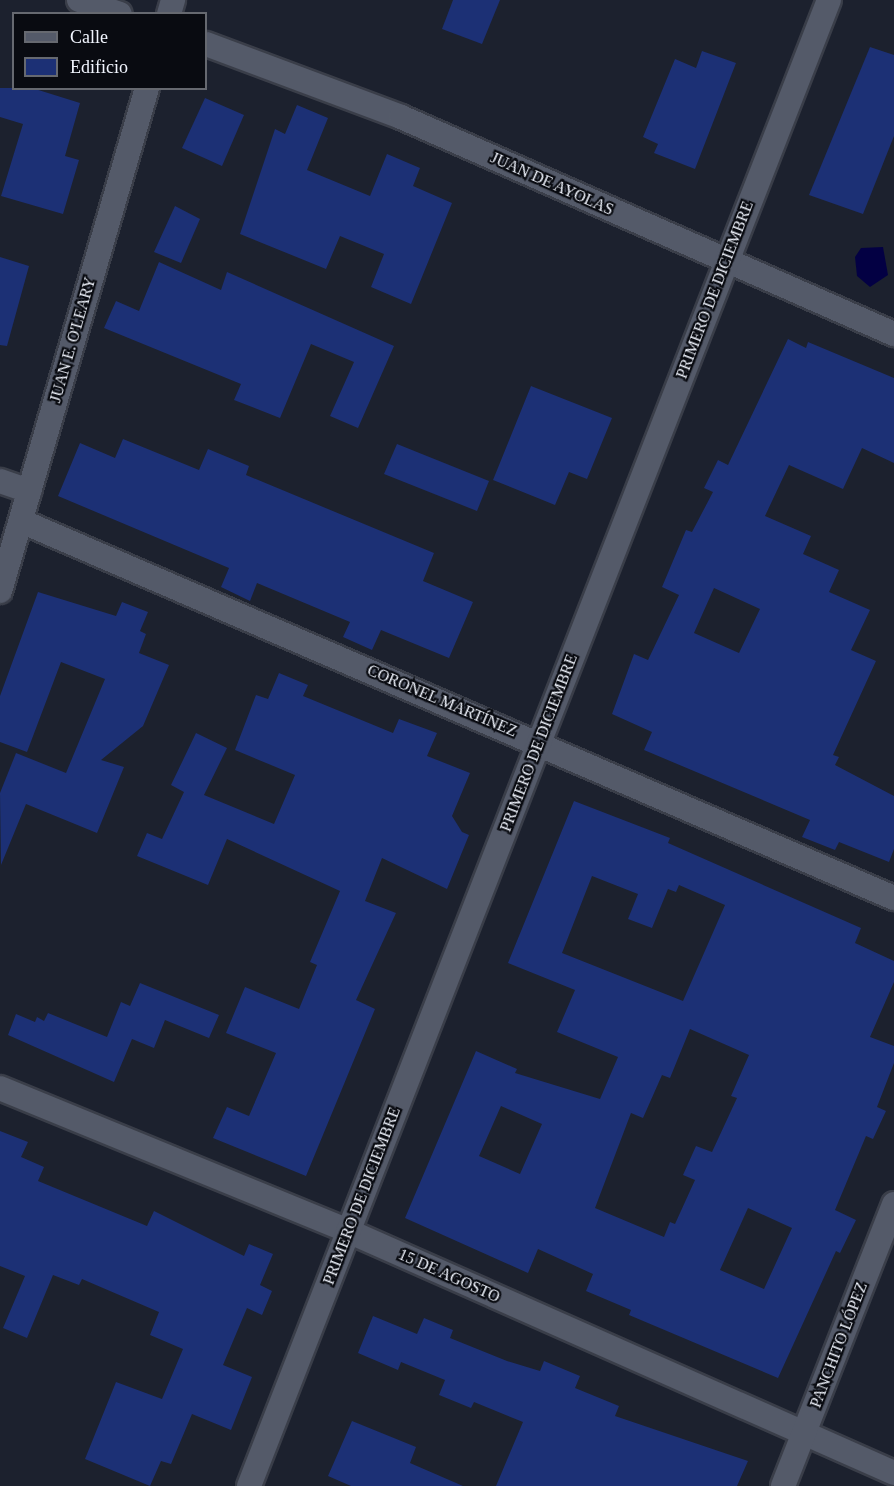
<!DOCTYPE html>
<html>
<head>
<meta charset="utf-8">
<style>
	body { margin:0 }
	#map { position:relative; width:894px; height:1486px; overflow:hidden; background:#1c212e; font-family:Georgia,serif }
	div>[style] { position:absolute }
	[style*='--x'] { left:calc(var(--x)*1px); top:calc(var(--y)*1px); width:calc(var(--w)*1px); rotate:calc(var(--a)*1deg) }
	.water>* { inset:0; background:#030043 }
	.building>* { inset:0; background:#1c3075 }
	.roads { filter:drop-shadow(2px 0 #3a3e49) drop-shadow(-2px 0 #3a3e49) drop-shadow(0 2px #3a3e49) drop-shadow(0 -2px #3a3e49) }
	.street>* { height:24px; margin:-12px; padding:0 12px; transform-origin:12px; border-radius:12px; background:#545a69 }
	span { translate:-50% -50%; white-space:nowrap; text-align:center; line-height:1.15; -webkit-text-stroke:4.5px #090b11; paint-order:stroke }
	.street-label { font-size:16px; color:#f1f5fe }
	.legend { position:absolute; left:12px; top:12px; width:195px; height:78px; box-sizing:border-box; background:#090b11; border:2px solid #666970; margin:0; padding:8px 10px; list-style:none; font-size:18px; color:#f1f5fe }
	.legend li { display:flex; align-items:center; gap:12px; height:30px }
	.legend b { width:30px; border:2px solid #666970 }
</style>
</head>
<body>
<div id="map">
	<div class="water">
		<div style="clip-path:polygon(883px 247px,888px 275px,870px 287px,857px 276px,855px 257px,861px 248px)"></div>
	</div>
	<div class="building">
		<div style="clip-path:polygon(453px 0,500px 0,482px 44px,442px 29px)"></div>
		<div style="clip-path:polygon(870px 47px,894px 55px,894px 136px,863px 214px,809px 195px)"></div>
		<div style="clip-path:polygon(702px 51px,736px 63px,695px 169px,654px 153px,658px 144px,643px 137px,675px 59px,696px 68px)"></div>
		<div style="clip-path:polygon(0 88px,32px 88px,80px 103px,65px 156px,79px 160px,63px 214px,1px 196px,23px 124px,0 117px)"></div>
		<div style="clip-path:polygon(205px 98px,244px 115px,222px 166px,182px 148px)"></div>
		<div style="clip-path:polygon(297px 105px,328px 118px,307px 170px,370px 196px,387px 154px,420px 168px,413px 186px,452px 203px,411px 304px,371px 287px,384px 254px,340px 236px,326px 269px,240px 234px,275px 129px,285px 134px)"></div>
		<div style="clip-path:polygon(175px 206px,200px 219px,181px 263px,154px 252px)"></div>
		<div style="clip-path:polygon(0 257px,29px 266px,7px 346px,0 345px)"></div>
		<div style="clip-path:polygon(159px 262px,221px 290px,227px 272px,394px 346px,358px 428px,330px 416px,354px 362px,311px 344px,280px 418px,234px 400px,241px 384px,104px 328px,116px 301px,139px 311px)"></div>
		<div style="clip-path:polygon(evenodd,788px 339px,806px 348px,808px 342px,894px 378px,894px 463px,862px 448px,843px 489px,789px 465px,765px 516px,811px 536px,803px 554px,839px 570px,829px 592px,870px 610px,851px 650px,876px 661px,833px 755px,839px 757px,835px 765px,894px 796px,894px 849px,889px 862px,839px 842px,835px 850px,802px 837px,810px 820px,644px 750px,652px 732px,612px 714px,634px 654px,648px 660px,679px 595px,662px 587px,686px 530px,692px 532px,713px 492px,704px 488px,718px 460px,728px 465px,788px 339px,714px 588px,760px 609px,739px 653px,694px 633px,714px 588px)"></div>
		<div style="clip-path:polygon(531px 386px,612px 418px,587px 479px,569px 472px,555px 505px,493px 480px)"></div>
		<div style="clip-path:polygon(123px 439px,199px 470px,208px 449px,249px 466px,246px 475px,434px 553px,423px 581px,473px 602px,449px 658px,381px 630px,372px 650px,343px 637px,350px 622px,257px 583px,250px 601px,221px 587px,229px 568px,58px 496px,80px 443px,115px 458px)"></div>
		<div style="clip-path:polygon(397px 444px,489px 481px,477px 511px,384px 474px)"></div>
		<div style="clip-path:polygon(38px 592px,116px 616px,122px 602px,148px 612px,140px 631px,146px 634px,139px 653px,169px 665px,143px 726px,101px 760px,124px 767px,97px 833px,26px 804px,1px 865px,0 793px,16px 753px,66px 773px,105px 679px,61px 662px,27px 752px,0 742px,0 696px)"></div>
		<div style="clip-path:polygon(279px 673px,308px 685px,303px 696px,393px 733px,399px 719px,437px 733px,427px 756px,470px 773px,452px 816px,462px 832px,469px 835px,447px 889px,382px 858px,365px 901px,396px 913px,356px 1000px,375px 1009px,306px 1176px,213px 1138px,227px 1107px,249px 1116px,276px 1053px,226px 1033px,245px 987px,299px 1009px,317px 965px,310px 962px,340px 891px,227px 839px,208px 885px,137px 856px,147px 833px,162px 839px,184px 792px,171px 785px,196px 733px,227px 748px,204px 795px,274px 824px,295px 775px,235px 750px,256px 695px,268px 699px)"></div>
		<div style="clip-path:polygon(evenodd,574px 801px,670px 838px,668px 843px,861px 928px,855px 943px,894px 961px,894px 982px,870px 1037px,894px 1046px,894px 1063px,877px 1107px,886px 1111px,873px 1139px,866px 1136px,835px 1210px,856px 1220px,840px 1253px,836px 1251px,778px 1378px,629px 1315px,631px 1310px,586px 1291px,593px 1274px,538px 1249px,528px 1273px,405px 1218px,476px 1051px,517px 1069px,515px 1073px,600px 1099px,618px 1057px,557px 1032px,575px 990px,508px 963px,574px 801px,592px 876px,638px 894px,628px 919px,652px 928px,668px 889px,676px 892px,679px 885px,725px 905px,683px 1001px,562px 953px,592px 876px,574px 801px,690px 1029px,749px 1055px,731px 1096px,737px 1098px,712px 1152px,696px 1146px,683px 1175px,695px 1180px,675px 1224px,670px 1222px,664px 1237px,595px 1208px,631px 1113px,643px 1118px,662px 1075px,670px 1078px,690px 1029px,574px 801px,501px 1106px,542px 1124px,520px 1174px,479px 1156px,501px 1106px,574px 801px,748px 1208px,792px 1228px,764px 1289px,720px 1270px,748px 1208px)"></div>
		<div style="clip-path:polygon(140px 983px,219px 1015px,209px 1038px,165px 1020px,154px 1048px,132px 1039px,114px 1082px,8px 1035px,16px 1014px,35px 1022px,37px 1017px,44px 1021px,48px 1013px,107px 1037px,121px 1002px,130px 1006px)"></div>
		<div style="clip-path:polygon(0 1131px,28px 1142px,21px 1157px,44px 1167px,38px 1181px,147px 1226px,154px 1211px,244px 1256px,249px 1244px,273px 1254px,260px 1285px,272px 1291px,262px 1315px,247px 1308px,223px 1365px,252px 1377px,231px 1430px,192px 1414px,171px 1464px,161px 1461px,150px 1486px,85px 1459px,116px 1382px,162px 1399px,183px 1349px,150px 1335px,159px 1312px,82px 1279px,79px 1285px,53px 1275px,27px 1338px,3px 1328px,25px 1276px,0 1266px)"></div>
		<div style="clip-path:polygon(373px 1316px,417px 1334px,424px 1318px,453px 1330px,450px 1338px,507px 1361px,540px 1371px,544px 1361px,580px 1376px,575px 1388px,619px 1406px,615px 1416px,748px 1461px,737px 1486px,496px 1486px,523px 1422px,474px 1402px,471px 1408px,439px 1395px,445px 1380px,401px 1362px,398px 1370px,358px 1353px)"></div>
		<div style="clip-path:polygon(352px 1421px,416px 1447px,410px 1463px,463px 1486px,351px 1486px,328px 1476px)"></div>
	</div>
	<div class="roads">
		<div class="street">
			<div style="--x:79;--y:0;--w:43;--a:18.9"></div>
			<div style="--x:169;--y:14;--w:15;--a:-74"></div>
			<div style="--x:206;--y:44;--w:208;--a:20.5"></div>
			<div style="--x:401;--y:117;--w:539;--a:23.76"></div>
			<div style="--x:0;--y:481;--w:31;--a:19"></div>
			<div style="--x:21;--y:521;--w:951;--a:23.36"></div>
			<div style="--x:0;--y:591;--w:524;--a:-73.71"></div>
			<div style="--x:0;--y:1088;--w:376;--a:22.3"></div>
			<div style="--x:348;--y:1231;--w:597;--a:23.9"></div>
			<div style="--x:249;--y:1486;--w:1595;--a:-68.68"></div>
			<div style="--x:783;--y:1486;--w:303;--a:-68.5"></div>
		</div>
	</div>
	<div class="street-label">
		<span style="left:552px;top:184px;rotate:24deg">JUAN DE AYOLAS</span>
		<span style="left:715px;top:290px;rotate:-69deg">PRIMERO DE DICIEMBRE</span>
		<span style="left:73px;top:340px;rotate:-74deg">JUAN E. O'LEARY</span>
		<span style="left:442px;top:701px;rotate:23deg">CORONEL MARTÍNEZ</span>
		<span style="left:539px;top:743px;rotate:-69deg">PRIMERO DE DICIEMBRE</span>
		<span style="left:362px;top:1196px;rotate:-69deg">PRIMERO DE DICIEMBRE</span>
		<span style="left:449px;top:1276px;rotate:24deg">15 DE AGOSTO</span>
		<span style="left:839px;top:1345px;rotate:-69deg">PANCHITO LÓPEZ</span>
	</div>
	<ul class="legend">
	<li><b style="height:8px;background:#545a69"></b>Calle</li>
	<li><b style="height:16px;background:#1c3075"></b>Edificio</li>
	</ul>
</div>
</body>
</html>
